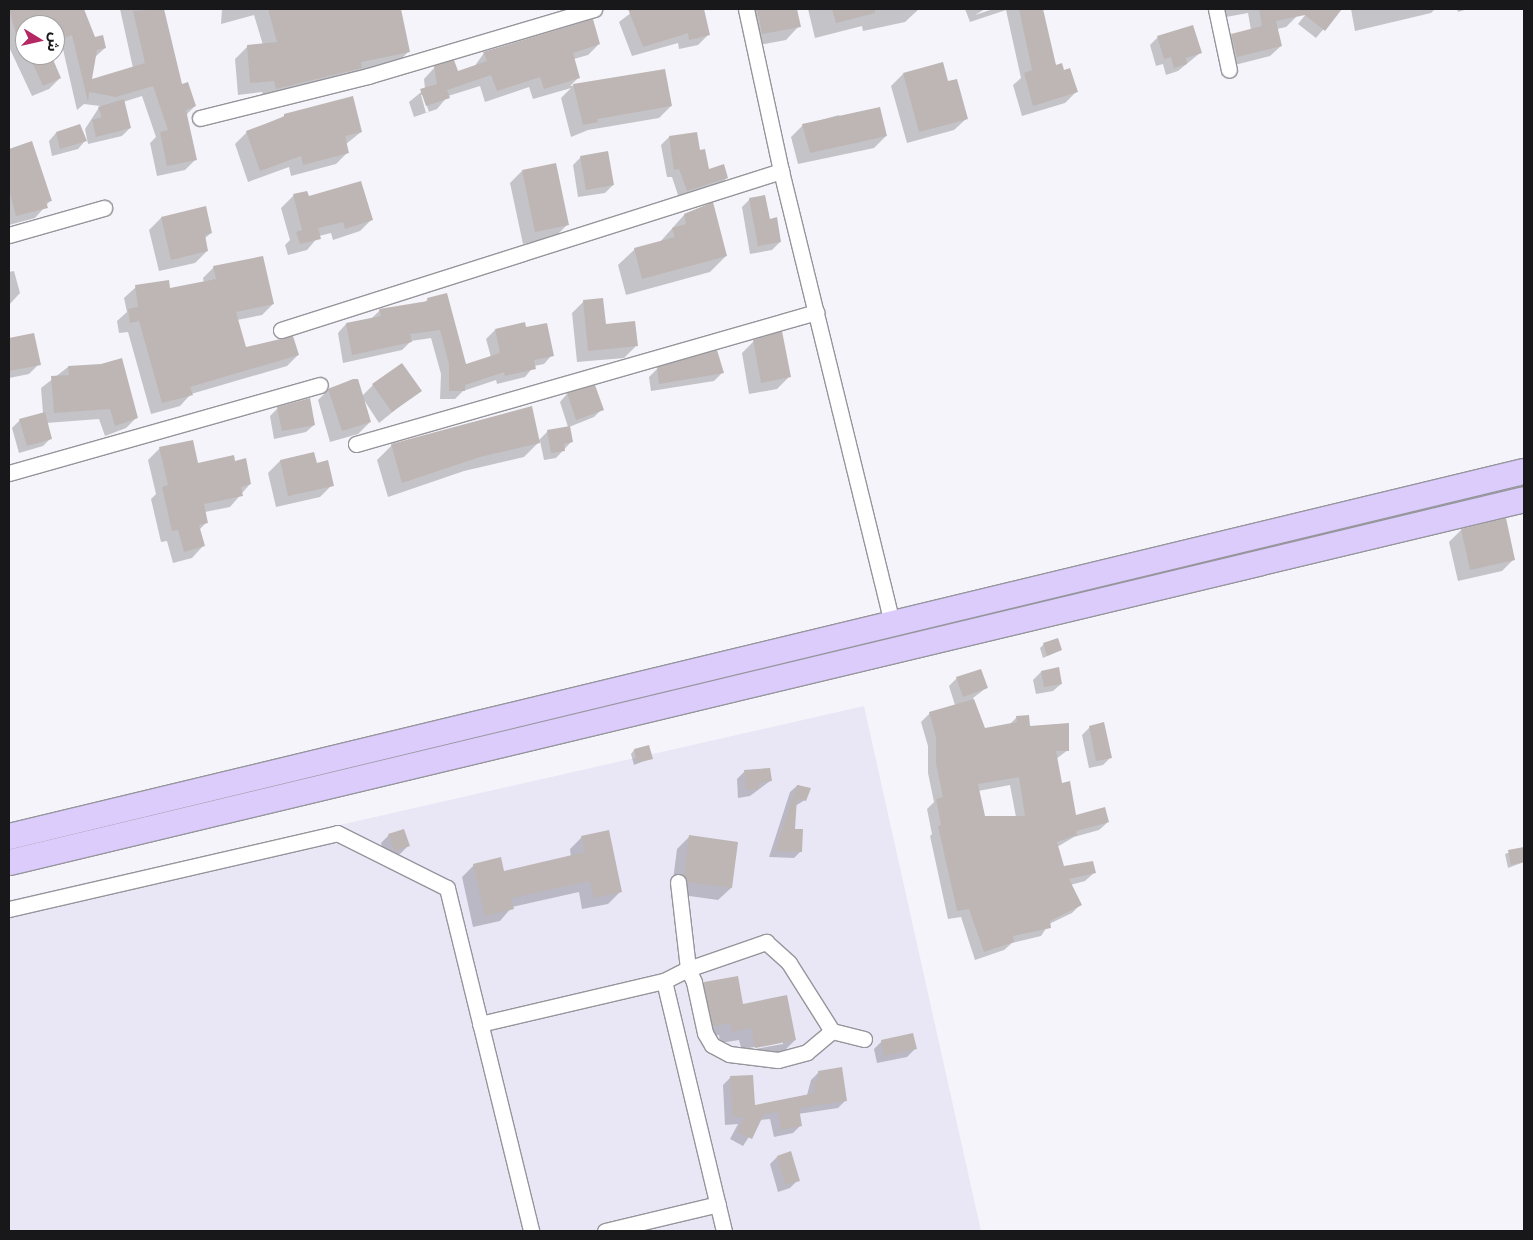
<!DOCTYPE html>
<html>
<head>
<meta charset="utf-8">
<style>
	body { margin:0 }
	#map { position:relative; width:1533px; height:1240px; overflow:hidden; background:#f5f4fa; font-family:"Noto Serif","Noto Sans Arabic",serif }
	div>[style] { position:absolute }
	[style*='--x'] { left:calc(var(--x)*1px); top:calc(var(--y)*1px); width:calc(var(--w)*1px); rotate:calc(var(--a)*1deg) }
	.built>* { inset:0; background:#e9e7f5 }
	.shadow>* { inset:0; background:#0003 }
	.building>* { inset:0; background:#bdb6b5 }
	.roads { filter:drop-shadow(1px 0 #96959b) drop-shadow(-1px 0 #96959b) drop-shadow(0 1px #96959b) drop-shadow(0 -1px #96959b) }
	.minor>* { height:15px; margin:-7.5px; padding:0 7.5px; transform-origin:7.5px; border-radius:7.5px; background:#fff }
	.trunk>* { height:25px; margin:-12.5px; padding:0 12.5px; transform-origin:12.5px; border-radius:12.5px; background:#dbccfc }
	span { translate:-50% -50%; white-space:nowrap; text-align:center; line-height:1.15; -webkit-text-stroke:4px #fff; paint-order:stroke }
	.frame { position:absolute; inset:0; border:10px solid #181719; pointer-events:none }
	.north { position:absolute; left:15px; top:15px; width:50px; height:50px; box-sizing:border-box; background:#fff; border:1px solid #a3a2a3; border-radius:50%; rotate:99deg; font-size:14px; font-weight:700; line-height:20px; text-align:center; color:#181719 }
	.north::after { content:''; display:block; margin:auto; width:18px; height:22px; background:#b42964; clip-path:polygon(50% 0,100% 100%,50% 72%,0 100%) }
</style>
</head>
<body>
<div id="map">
	<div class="built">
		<div style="clip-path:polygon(864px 706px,981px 1231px,9px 1231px,9px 900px)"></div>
	</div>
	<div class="shadow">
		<div style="clip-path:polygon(9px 9px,83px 9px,94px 39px,105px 48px,94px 58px,90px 81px,133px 68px,120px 9px,163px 9px,182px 86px,195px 106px,186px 115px,196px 159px,185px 170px,157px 176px,150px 143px,156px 137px,142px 96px,123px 102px,130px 128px,122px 136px,88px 144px,85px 129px,100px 106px,84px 104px,77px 110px,62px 45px,55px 47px,55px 25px,25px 25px,25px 55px,50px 55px,60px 78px,49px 89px,32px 96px,9px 47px)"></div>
		<div style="clip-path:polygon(222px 9px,400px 9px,408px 52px,396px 64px,264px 101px,262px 92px,238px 95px,235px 59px,248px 46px,263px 45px,254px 15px,221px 24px)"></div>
		<div style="clip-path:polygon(636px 9px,703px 9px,708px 35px,698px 45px,679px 49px,678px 43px,632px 56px,619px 22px)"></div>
		<div style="clip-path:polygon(741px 9px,796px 9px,799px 26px,786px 40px,748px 47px)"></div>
		<div style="clip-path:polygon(808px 9px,919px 9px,905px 22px,863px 31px,862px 26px,815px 38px)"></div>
		<div style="clip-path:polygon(965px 9px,985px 9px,975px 15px,993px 9px,1042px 9px,1055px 66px,1063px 72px,1076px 92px,1065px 103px,1022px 116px,1013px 85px,1021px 78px,1006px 10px,970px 22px)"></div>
		<div style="clip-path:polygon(1213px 9px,1295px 9px,1297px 16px,1286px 27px,1277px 29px,1281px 46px,1270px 56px,1227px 67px,1222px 45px,1232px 35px,1251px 30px,1248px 13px,1215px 19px)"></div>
		<div style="clip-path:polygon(1310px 9px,1340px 9px,1316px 38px,1298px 24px)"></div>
		<div style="clip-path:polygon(1351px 9px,1435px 9px,1431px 13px,1355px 31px)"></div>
		<div style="clip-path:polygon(1457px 9px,1468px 9px,1458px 12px)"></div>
		<div style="clip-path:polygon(1158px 37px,1200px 53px,1178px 71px,1166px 75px,1163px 64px,1156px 66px,1150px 45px)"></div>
		<div style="clip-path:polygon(evenodd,599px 44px,588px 55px,574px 59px,579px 77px,570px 86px,664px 70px,671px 106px,659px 118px,588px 130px,571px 137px,561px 98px,571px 88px,533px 99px,529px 87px,485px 102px,480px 86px,448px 96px,437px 109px,414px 117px,409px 102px,425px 89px,424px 79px,435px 67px,457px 72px,474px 67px,484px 53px,599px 44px,421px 95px,423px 95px,429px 112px,426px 113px,421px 95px)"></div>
		<div style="clip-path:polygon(942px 63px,947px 83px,966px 119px,954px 130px,907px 143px,891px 86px,903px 74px)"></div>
		<div style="clip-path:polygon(839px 115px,840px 118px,886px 136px,874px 148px,798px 164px,791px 137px,803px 125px)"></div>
		<div style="clip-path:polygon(284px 116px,361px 132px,346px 144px,348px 152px,336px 164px,291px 176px,289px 167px,248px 182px,235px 144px,247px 132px)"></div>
		<div style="clip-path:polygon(56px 133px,85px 141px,78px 149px,52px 156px,49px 141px)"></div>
		<div style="clip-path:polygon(669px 137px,699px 151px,708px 171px,727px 178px,719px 185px,679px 198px,672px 177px,667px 177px,661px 145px)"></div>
		<div style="clip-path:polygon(31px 142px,51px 200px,35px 218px,9px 225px,9px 150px)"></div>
		<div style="clip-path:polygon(581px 157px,613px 185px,605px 193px,578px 197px,573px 165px)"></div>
		<div style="clip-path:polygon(522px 171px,567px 225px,555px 237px,523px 244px,510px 183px)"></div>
		<div style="clip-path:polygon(307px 192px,308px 197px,372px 219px,360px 231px,333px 240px,331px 233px,319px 236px,307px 250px,288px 255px,285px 245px,290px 240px,281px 208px,293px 196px)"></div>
		<div style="clip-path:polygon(750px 199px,769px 220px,780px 242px,772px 250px,750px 254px,742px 207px)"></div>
		<div style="clip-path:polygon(712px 204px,726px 256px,710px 272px,626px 295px,618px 265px,635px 249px,660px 242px,684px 215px)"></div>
		<div style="clip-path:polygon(161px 218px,211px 233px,204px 239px,207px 251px,195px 263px,159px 271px,149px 230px)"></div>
		<div style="clip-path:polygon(214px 267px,273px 304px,262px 315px,237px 320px,245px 349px,298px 355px,287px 366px,191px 394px,180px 406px,151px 414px,128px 332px,119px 333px,117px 321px,127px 312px,124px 298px,136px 287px,169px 290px,204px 283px,203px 278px)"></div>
		<div style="clip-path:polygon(14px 271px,20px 293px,9px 305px,9px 272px)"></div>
		<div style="clip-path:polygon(428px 299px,465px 366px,491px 357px,486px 339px,495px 330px,525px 329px,552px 355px,544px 364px,534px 366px,525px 377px,497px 384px,496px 380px,463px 391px,455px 399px,440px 399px,441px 374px,431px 338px,411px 341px,402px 350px,343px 363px,338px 333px,346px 324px,371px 319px,380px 310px,424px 303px)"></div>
		<div style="clip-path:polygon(584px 301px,605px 325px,636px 346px,624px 358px,577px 362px,572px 313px)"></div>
		<div style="clip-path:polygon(33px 334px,39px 364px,29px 374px,9px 378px,9px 339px)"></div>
		<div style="clip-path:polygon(754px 341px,789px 377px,777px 389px,749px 394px,742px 353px)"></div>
		<div style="clip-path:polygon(68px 367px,136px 418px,126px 428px,105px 436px,99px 419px,46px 423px,51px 438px,43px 446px,19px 453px,12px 428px,20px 420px,43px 413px,41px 388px)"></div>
		<div style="clip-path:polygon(657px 369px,722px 373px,714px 381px,651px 391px,649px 377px)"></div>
		<div style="clip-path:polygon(357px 379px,362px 396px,373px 385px,420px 390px,379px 423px,364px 400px,370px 422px,358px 434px,330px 442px,318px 400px,330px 388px)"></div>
		<div style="clip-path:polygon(594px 387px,602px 409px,594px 417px,569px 427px,571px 442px,556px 458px,544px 460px,540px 441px,524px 457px,464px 471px,388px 497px,377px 460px,392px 445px,539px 440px,548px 431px,568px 427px,560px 402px,567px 394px)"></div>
		<div style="clip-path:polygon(278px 408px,314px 425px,306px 432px,274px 439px,270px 416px)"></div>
		<div style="clip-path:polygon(160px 448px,197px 464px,234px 462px,250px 484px,230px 507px,205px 512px,207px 522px,199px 530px,203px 546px,192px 558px,173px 563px,167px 541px,161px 542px,151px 499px,156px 494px,148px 460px)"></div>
		<div style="clip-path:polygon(280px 461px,316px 464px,332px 485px,320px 497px,276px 507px,268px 473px)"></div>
		<div style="clip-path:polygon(1461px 530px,1514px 559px,1502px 571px,1458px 581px,1449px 542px)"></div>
		<div style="clip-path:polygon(1044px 644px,1061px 650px,1043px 658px,1040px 648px)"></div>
		<div style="clip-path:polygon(1058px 669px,1061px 684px,1053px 691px,1036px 694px,1033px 680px,1041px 672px)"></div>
		<div style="clip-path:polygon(evenodd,957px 678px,986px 688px,973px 698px,984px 729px,1009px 725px,1017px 717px,1068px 750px,1056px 759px,1061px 784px,1075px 817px,1108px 822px,1099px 830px,1074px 837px,1057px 847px,1063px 868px,1094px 873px,1085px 881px,1070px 885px,1080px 905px,1072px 913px,1049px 924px,1041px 936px,1012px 943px,1004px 950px,975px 960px,961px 917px,948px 919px,930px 836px,932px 834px,927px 809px,934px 802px,928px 773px,928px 746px,921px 722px,930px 713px,955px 705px,949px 686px,957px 678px,1010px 785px,1016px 817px,984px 817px,978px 791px,1010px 785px)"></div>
		<div style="clip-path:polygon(1090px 727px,1111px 757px,1103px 765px,1089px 768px,1082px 735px)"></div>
		<div style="clip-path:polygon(634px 750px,651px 758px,634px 765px,631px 754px)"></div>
		<div style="clip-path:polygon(744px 772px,770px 781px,750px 796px,738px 798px,737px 779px)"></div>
		<div style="clip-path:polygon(798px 785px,809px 789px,805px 800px,795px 806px,794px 830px,801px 851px,794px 858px,769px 857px,790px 792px)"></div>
		<div style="clip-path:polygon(403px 831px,408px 846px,400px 854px,385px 858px,381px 843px,389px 835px)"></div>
		<div style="clip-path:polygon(690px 836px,731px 888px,718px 900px,675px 894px,672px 888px,677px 849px)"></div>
		<div style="clip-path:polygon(582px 837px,620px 892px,608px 904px,582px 909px,579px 892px,512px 907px,500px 921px,473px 927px,462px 877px,474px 865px,503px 872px,571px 857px,570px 849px)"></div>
		<div style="clip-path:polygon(1522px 848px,1524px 862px,1508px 868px,1505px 854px)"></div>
		<div style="clip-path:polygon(evenodd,737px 978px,742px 1006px,795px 1040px,783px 1052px,744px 1059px,739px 1040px,720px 1043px,719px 1035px,701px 1038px,692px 995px,704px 983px,737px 978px,783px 1041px,783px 1044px,750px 1050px,749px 1048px,783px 1041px)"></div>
		<div style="clip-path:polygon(882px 1041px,915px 1049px,907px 1057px,877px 1063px,874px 1049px)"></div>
		<div style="clip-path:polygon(819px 1072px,846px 1100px,838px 1108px,798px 1114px,801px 1125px,793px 1133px,774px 1137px,770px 1119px,760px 1120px,743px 1146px,730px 1139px,738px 1124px,725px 1125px,723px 1085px,731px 1077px,754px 1106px,807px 1095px,811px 1080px)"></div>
		<div style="clip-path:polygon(777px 1157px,798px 1180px,790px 1188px,778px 1192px,770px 1164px)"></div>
	</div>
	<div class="building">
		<div style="clip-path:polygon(9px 9px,84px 9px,95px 37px,103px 35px,106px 48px,97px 50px,92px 79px,145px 63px,133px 11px,164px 9px,182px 84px,188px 82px,196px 106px,186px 110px,197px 160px,167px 166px,160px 132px,168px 130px,153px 86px,116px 97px,89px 92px,88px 102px,72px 35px,55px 42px,55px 25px,25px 25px,25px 56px,22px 56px)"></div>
		<div style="clip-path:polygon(268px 9px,401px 9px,410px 52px,361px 62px,362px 68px,276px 89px,274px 81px,250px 83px,247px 45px,277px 42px)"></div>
		<div style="clip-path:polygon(628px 9px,704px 9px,710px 35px,689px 40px,688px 33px,643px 47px)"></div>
		<div style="clip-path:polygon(757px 9px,797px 9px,801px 27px,762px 34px)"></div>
		<div style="clip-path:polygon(832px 9px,875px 9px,875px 13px,836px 23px)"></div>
		<div style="clip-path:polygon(1019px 9px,1043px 9px,1056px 65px,1062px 63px,1064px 70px,1070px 68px,1078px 92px,1033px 106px,1024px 73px,1032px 70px)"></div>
		<div style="clip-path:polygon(1259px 9px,1342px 9px,1325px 31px,1305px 15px,1276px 21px,1282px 46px,1237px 57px,1231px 34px,1262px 26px)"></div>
		<div style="clip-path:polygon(593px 19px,600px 44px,573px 53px,580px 78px,544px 89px,540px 77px,497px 91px,491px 75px,447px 90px,450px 98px,426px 106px,420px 89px,437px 84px,434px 66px,454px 60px,458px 71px,487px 61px,483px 52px)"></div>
		<div style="clip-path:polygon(1193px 25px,1202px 53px,1186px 58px,1187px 64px,1174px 68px,1171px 57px,1164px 59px,1157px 36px)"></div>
		<div style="clip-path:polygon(29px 55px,51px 55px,61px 78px,43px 86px)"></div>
		<div style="clip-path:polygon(943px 62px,948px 81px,957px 79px,968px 119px,919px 132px,903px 73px)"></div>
		<div style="clip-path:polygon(665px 69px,672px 106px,597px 119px,598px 122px,583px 125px,573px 84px)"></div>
		<div style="clip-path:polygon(353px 96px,362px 132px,345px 136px,349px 153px,303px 165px,301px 156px,260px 171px,246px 131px,284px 117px,284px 114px)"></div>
		<div style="clip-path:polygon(124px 99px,131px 128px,96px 137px,92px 120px,102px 117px,98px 107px)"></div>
		<div style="clip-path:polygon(880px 107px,887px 136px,810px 153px,802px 124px)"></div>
		<div style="clip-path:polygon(80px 124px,87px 141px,60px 149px,56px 132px)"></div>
		<div style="clip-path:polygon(697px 132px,700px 150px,705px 149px,709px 169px,724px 164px,728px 178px,687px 191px,679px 169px,674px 170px,669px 136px)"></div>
		<div style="clip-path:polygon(32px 141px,52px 201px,46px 202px,48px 208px,16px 216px,9px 189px,9px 149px)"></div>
		<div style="clip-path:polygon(608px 151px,614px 185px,586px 190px,580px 156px)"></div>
		<div style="clip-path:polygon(556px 163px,569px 225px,535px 232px,522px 170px)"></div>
		<div style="clip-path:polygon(361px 181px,373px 220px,345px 229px,343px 222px,318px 228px,321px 239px,300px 244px,296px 232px,302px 230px,293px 194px,307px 191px,309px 196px)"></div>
		<div style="clip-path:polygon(765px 195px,770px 219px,777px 217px,781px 242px,758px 246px,749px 198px)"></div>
		<div style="clip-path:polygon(713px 202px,727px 256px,642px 279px,634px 248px,675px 237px,672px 228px,686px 224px,684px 214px)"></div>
		<div style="clip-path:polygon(206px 206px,212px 233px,205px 235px,208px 251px,171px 260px,161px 217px)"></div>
		<div style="clip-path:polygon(263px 256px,274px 304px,236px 312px,246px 347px,293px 336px,299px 355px,190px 387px,193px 395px,162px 403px,139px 321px,130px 323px,128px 309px,138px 307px,135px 285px,169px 280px,170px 288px,216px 279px,213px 266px)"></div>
		<div style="clip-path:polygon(447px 293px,466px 364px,500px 353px,495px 329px,525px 322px,526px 327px,547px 323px,554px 356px,534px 360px,536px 369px,505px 376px,504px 372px,465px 385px,465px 391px,449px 391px,449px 364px,440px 330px,410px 334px,412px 342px,352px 355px,346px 323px,381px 316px,379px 309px,428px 301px,427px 298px)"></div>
		<div style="clip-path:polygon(603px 298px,606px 324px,635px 321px,638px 346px,588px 351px,583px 300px)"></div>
		<div style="clip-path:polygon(782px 331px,791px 377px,761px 383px,753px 340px)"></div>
		<div style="clip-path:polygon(34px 333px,41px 365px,9px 371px,9px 338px)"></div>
		<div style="clip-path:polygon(717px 350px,724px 373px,659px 384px,657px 367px)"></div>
		<div style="clip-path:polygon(122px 358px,138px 418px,115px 426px,110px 409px,54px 413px,51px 376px,69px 375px,68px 366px,101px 364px)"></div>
		<div style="clip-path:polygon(402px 363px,422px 391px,392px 412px,372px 384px)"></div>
		<div style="clip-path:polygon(353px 379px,358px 379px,371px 422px,342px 431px,328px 389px)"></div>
		<div style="clip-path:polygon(595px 385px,604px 410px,576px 420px,567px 393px)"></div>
		<div style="clip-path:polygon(310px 398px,315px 425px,282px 431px,277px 407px)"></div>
		<div style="clip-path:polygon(532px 406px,540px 443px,480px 457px,402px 483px,391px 444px)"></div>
		<div style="clip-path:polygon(45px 412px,52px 439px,27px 446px,19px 419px)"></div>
		<div style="clip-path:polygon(570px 426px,573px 442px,564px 444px,565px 451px,551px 453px,547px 430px)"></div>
		<div style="clip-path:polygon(193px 440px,198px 463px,234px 455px,235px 461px,246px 458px,251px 484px,241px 487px,243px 496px,204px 504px,208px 523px,199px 525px,205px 546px,184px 552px,178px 530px,172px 531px,162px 487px,168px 485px,159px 447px)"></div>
		<div style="clip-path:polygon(314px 452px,317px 463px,328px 460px,334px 486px,288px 496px,280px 460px)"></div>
		<div style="clip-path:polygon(1506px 518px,1515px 560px,1470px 570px,1461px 529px)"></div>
		<div style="clip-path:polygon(1058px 638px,1062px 650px,1047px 656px,1043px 643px)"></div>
		<div style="clip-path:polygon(1059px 667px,1062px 684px,1044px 687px,1041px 671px)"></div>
		<div style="clip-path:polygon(981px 669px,988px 688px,963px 697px,956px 677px)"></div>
		<div style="clip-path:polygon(evenodd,974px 699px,985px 728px,1017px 722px,1016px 716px,1029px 715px,1030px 726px,1069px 723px,1069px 751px,1056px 751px,1062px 783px,1070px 781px,1076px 815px,1105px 807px,1109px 822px,1076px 831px,1077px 835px,1057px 842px,1064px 866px,1093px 861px,1096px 873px,1069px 879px,1082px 905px,1050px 921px,1051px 928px,1013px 936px,1014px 942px,984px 952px,969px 909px,957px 911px,938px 826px,941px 825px,936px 799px,943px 797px,936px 764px,936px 737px,929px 712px,974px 699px,1019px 777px,1025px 816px,985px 816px,978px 784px,1019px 777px)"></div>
		<div style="clip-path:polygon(1104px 722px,1112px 758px,1096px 761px,1089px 726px)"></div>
		<div style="clip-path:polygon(649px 745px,653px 759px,637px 763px,634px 749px)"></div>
		<div style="clip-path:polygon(770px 768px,772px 781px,759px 783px,759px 789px,746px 790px,744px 770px)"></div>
		<div style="clip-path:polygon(797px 785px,811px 788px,806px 801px,797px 798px,795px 829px,803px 829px,802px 852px,775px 851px)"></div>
		<div style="clip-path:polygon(404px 829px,410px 846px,395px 851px,388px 834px)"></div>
		<div style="clip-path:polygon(609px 830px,622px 892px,594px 898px,590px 881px,511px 898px,514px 909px,485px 916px,473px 864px,501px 857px,504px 871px,585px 852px,581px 836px)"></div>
		<div style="clip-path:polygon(689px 835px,738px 842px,732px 888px,687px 882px,684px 875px)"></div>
		<div style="clip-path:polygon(1524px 847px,1524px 862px,1511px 865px,1508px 850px)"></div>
		<div style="clip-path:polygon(738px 976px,743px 1004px,787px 995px,796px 1040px,755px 1048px,751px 1028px,732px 1032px,730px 1023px,713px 1026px,704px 982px)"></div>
		<div style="clip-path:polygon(913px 1033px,917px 1049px,884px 1056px,881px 1040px)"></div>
		<div style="clip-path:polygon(842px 1067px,847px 1101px,799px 1108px,802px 1126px,781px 1130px,778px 1112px,764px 1114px,752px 1139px,737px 1132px,744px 1117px,733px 1117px,730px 1076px,753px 1075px,755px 1105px,815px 1093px,813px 1082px,819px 1080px,818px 1071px)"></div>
		<div style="clip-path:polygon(791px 1151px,800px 1181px,785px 1185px,777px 1156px)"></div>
	</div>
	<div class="roads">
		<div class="minor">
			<div style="--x:746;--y:9;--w:166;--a:77.8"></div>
			<div style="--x:781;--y:171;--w:464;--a:76.2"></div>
			<div style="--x:1216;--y:9;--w:62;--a:78"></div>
			<div style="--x:200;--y:118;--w:173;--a:-14"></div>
			<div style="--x:368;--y:76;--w:236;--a:-16.5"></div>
			<div style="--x:9;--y:235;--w:99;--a:-15.9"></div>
			<div style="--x:281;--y:330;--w:525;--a:-17.64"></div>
			<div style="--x:356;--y:444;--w:479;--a:-16"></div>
			<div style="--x:9;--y:473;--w:323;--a:-15.8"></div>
			<div style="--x:678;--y:882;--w:88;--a:83.4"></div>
			<div style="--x:688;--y:969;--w:14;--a:65"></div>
			<div style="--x:694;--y:982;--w:52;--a:77.8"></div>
			<div style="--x:705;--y:1033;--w:14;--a:60"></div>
			<div style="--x:712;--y:1045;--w:19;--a:28"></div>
			<div style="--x:729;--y:1054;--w:49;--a:7"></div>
			<div style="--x:778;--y:1060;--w:30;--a:-15"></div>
			<div style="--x:807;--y:1052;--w:33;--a:-40"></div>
			<div style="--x:9;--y:909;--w:337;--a:-13"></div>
			<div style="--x:337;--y:833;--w:123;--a:26.6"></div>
			<div style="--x:447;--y:888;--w:353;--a:76.2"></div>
			<div style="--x:664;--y:981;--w:257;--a:76.5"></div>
			<div style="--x:480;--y:1024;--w:189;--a:-13.2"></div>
			<div style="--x:664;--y:981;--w:27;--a:-27"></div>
			<div style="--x:688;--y:969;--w:83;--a:-19.1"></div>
			<div style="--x:766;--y:942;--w:31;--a:42"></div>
			<div style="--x:789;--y:963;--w:80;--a:57.7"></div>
			<div style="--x:832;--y:1031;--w:33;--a:14"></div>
			<div style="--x:605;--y:1231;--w:116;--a:-13.4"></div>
		</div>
		<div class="trunk">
			<div style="--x:9;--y:836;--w:1558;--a:-13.55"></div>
			<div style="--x:9;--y:862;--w:1558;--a:-13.47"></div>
		</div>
	</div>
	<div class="frame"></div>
	<div class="north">ش</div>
</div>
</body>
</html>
